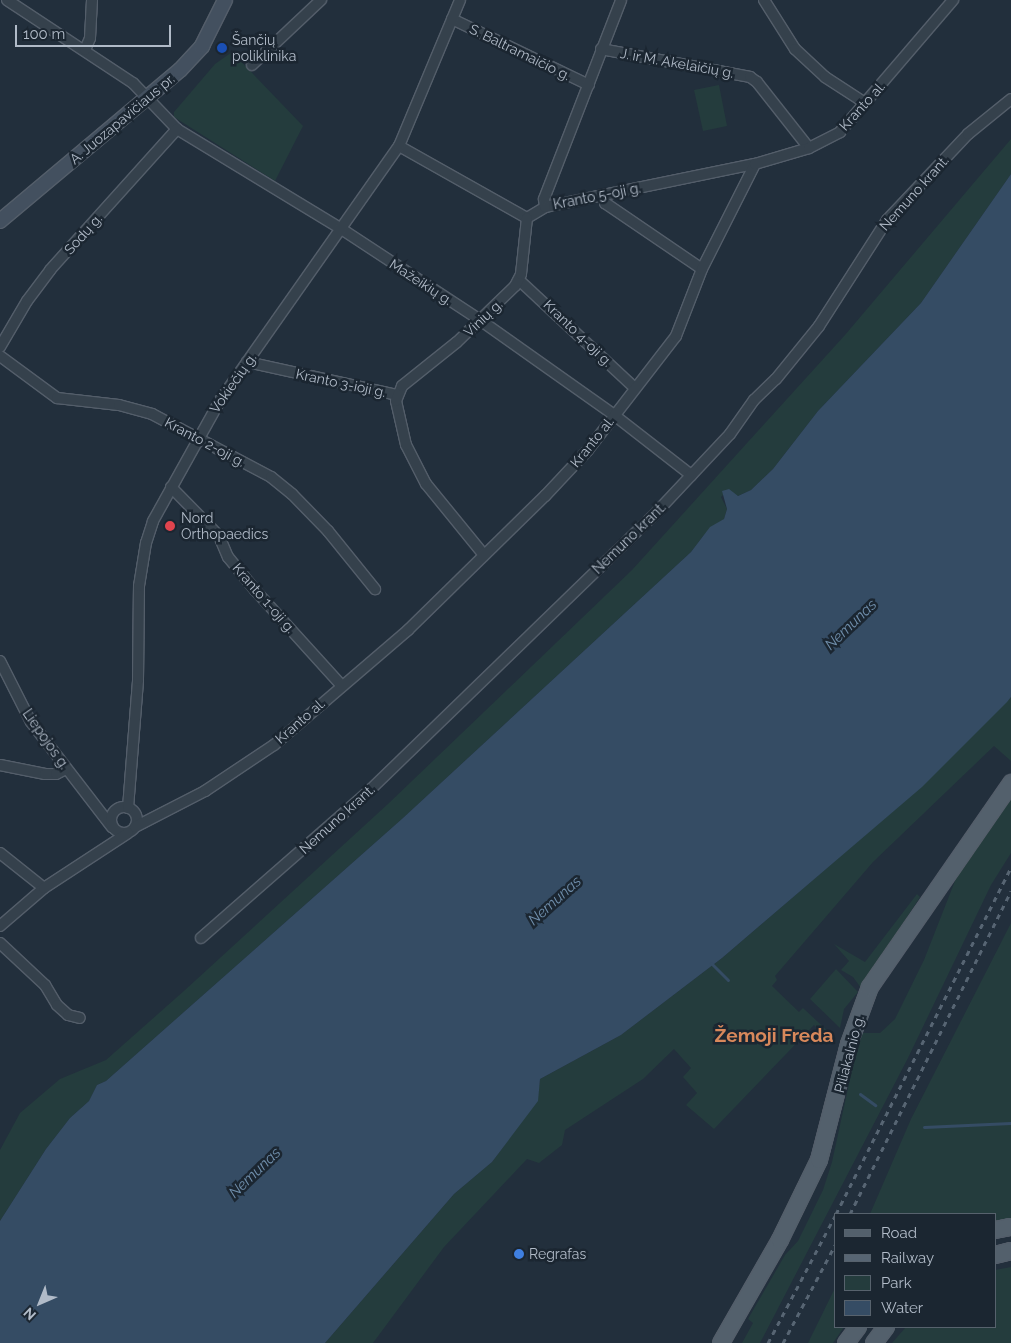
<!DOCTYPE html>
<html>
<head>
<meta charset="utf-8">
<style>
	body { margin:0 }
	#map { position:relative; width:1011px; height:1343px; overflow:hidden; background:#222f3c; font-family:Raleway,sans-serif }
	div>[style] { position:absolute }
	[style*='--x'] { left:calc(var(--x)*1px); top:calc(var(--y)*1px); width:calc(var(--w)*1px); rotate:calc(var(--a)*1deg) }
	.green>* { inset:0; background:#243c3d }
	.water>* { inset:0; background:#354c64 }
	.stream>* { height:3px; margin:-1.5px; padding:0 1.5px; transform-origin:1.5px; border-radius:1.5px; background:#354c64 }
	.roads { filter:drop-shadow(1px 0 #545e6a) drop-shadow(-1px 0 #545e6a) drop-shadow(0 1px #545e6a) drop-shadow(0 -1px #545e6a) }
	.minor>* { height:10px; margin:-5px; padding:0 5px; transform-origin:5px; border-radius:5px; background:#35414c }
	.minor>.ring { margin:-5px; padding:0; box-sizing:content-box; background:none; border:10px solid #35414c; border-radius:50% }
	.secondary>* { height:14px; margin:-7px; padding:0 7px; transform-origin:7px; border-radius:7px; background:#43505f }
	.primary>* { height:16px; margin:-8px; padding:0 8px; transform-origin:8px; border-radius:8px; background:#53606c }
	.rail>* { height:3px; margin-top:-1.5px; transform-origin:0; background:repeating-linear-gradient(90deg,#576573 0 5px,transparent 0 10px) }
	.dots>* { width:14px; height:14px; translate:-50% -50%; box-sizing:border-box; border:2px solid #1b2631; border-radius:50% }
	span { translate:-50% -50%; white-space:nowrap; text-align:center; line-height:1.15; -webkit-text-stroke:5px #1b2631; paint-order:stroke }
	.poi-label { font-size:14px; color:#b1bbc8 }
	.left { translate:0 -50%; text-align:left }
	.street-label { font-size:14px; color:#b1bbc8 }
	.water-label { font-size:15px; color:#708fac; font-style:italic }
	.district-label { font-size:19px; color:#d8885b; font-weight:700 }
	.legend { position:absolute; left:834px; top:1213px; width:162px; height:115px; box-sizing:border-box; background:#1b2631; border:1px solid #57626d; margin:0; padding:6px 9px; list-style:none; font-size:15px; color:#b1bbc8 }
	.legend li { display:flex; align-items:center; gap:10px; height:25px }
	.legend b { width:25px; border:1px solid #57626d }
	.north { position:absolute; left:15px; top:1278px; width:50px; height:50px; -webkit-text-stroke:4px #1b2631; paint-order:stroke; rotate:224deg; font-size:14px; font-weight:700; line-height:20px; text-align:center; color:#b1bbc8 }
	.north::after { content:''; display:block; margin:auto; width:18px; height:22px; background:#b1bbc8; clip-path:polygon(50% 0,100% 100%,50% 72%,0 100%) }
	.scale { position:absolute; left:15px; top:25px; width:156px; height:22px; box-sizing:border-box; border:2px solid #b1bbc8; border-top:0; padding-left:6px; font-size:15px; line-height:18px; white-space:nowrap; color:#b1bbc8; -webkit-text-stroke:4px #1b2631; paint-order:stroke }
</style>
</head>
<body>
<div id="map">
	<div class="green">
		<div style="clip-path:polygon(232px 52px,303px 126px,275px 181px,174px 117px,174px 112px,215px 64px)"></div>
		<div style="clip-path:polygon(719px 85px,727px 126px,703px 131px,694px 90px)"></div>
		<div style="clip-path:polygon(1011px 139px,1011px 174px,921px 303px,818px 411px,773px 469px,751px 490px,738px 496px,727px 491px,721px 497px,727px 509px,724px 519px,704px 535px,691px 552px,403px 818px,106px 1081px,97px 1085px,89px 1101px,70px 1118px,46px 1149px,0 1221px,0 1150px,20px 1113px,60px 1079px,106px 1060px,185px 990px,389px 803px,632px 570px,845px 335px)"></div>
		<div style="clip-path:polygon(1011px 697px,1011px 761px,994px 746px,873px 862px,775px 976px,777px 980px,772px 986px,799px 1012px,803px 1008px,832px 1035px,828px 1039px,814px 1025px,714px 1129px,686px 1105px,697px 1093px,683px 1077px,691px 1068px,674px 1049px,643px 1079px,565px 1130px,562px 1145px,539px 1163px,527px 1159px,444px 1247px,373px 1343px,325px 1343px,454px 1194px,492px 1162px,537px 1101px,540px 1079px,621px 1035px,722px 958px,921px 787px)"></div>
		<div style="clip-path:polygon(1011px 789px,1011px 853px,991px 885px,908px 1058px,760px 1343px,742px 1343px,753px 1323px,748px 1319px,785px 1255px,798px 1241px,823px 1190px,832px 1162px,860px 1033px,880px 1033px,895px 1019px,924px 960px,964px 858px)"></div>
		<div style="clip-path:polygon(917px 894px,920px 897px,861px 988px,853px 977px,841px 970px,849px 961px,834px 944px,865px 962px)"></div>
		<div style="clip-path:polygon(1011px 923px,1011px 1219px,995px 1223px,995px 1214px,870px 1214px,911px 1119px)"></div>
		<div style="clip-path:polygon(836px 969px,858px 992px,844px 1009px,840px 1028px,810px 999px)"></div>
		<div style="clip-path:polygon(1011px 1267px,1011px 1343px,892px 1343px,906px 1327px,995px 1327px,995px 1270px)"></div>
		<div style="clip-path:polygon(835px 1288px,835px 1327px,844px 1327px,833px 1343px,808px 1343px)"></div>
	</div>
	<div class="water">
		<div style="clip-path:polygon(1011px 174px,1011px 697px,1007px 702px,922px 787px,722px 958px,621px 1035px,540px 1079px,538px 1101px,492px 1162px,454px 1194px,325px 1343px,0 1343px,0 1221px,46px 1149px,70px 1118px,89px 1101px,97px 1085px,106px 1081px,403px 818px,691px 552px,710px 527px,724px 519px,727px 509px,722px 491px,729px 489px,738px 496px,751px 490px,773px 469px,818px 411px,921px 303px)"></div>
	</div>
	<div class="stream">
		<div style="--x:711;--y:963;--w:24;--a:45"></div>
		<div style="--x:860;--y:1094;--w:19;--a:36"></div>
		<div style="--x:924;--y:1127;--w:87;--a:-2.6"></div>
	</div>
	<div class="roads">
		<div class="minor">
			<div style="--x:7;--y:0;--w:151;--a:33.4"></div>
			<div style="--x:133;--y:83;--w:64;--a:46.3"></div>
			<div style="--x:177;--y:129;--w:194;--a:31.3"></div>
			<div style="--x:343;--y:230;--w:164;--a:33.3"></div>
			<div style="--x:480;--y:320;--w:164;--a:35.3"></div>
			<div style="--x:614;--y:415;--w:98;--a:37.9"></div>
			<div style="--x:764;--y:0;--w:58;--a:57.7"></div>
			<div style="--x:795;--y:49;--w:41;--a:43"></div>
			<div style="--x:825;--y:77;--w:48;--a:33"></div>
			<div style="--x:452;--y:19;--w:152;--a:25.7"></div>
			<div style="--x:601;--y:49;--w:152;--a:10.6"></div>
			<div style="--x:750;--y:77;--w:9;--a:36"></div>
			<div style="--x:757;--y:82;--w:84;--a:51.8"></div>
			<div style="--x:85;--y:50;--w:13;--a:-67"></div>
			<div style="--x:90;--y:38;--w:38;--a:-87"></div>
			<div style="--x:252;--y:65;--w:95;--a:-43.3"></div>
			<div style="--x:399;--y:146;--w:147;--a:29.4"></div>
			<div style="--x:527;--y:218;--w:21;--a:-31"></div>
			<div style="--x:545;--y:207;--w:214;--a:-11.6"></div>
			<div style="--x:602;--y:195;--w:9;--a:69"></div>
			<div style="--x:605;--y:203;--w:117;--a:34.2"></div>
			<div style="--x:545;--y:207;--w:8;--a:-97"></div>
			<div style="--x:544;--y:199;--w:213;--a:-68.8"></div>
			<div style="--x:519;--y:280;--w:158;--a:43"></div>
			<div style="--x:0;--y:347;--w:53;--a:-59.6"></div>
			<div style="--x:27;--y:301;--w:39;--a:-53"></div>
			<div style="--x:50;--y:270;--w:190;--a:-48"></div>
			<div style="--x:0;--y:356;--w:71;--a:36.4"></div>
			<div style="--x:57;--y:398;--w:62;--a:6.4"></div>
			<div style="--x:119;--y:405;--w:34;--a:15"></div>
			<div style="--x:152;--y:414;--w:135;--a:27.9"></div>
			<div style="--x:271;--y:477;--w:27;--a:39"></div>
			<div style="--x:292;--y:494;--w:52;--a:45.8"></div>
			<div style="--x:328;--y:531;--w:75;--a:51"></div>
			<div style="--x:247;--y:362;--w:154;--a:12.4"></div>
			<div style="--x:171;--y:487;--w:69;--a:45.6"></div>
			<div style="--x:219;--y:536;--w:23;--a:67"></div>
			<div style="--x:228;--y:557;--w:43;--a:50.7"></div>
			<div style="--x:255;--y:590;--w:128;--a:47.8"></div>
			<div style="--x:484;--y:555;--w:92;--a:-129.2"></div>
			<div style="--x:426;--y:484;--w:44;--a:-117.1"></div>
			<div style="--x:406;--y:445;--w:45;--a:-102.8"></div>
			<div style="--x:396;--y:401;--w:16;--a:-68"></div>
			<div style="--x:402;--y:386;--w:70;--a:-38.7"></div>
			<div style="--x:457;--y:342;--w:81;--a:-44"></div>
			<div style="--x:515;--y:286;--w:13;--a:-63"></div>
			<div style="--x:521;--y:274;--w:56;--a:-83.9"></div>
			<div style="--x:0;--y:661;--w:68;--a:63.1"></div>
			<div style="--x:31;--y:722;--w:133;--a:52.4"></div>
			<div style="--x:0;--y:765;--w:46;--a:11.3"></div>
			<div style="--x:45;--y:774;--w:11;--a:0"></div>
			<div style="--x:56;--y:774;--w:11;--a:-27"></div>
			<div class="ring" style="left:111px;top:807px;width:16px;height:16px"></div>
			<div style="--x:128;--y:808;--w:128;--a:-85.5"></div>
			<div style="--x:138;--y:680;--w:94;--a:-89.4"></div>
			<div style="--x:139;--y:586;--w:44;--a:-80.8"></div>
			<div style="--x:146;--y:543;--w:23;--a:-72"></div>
			<div style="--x:153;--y:521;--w:140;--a:-60.9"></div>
			<div style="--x:221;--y:399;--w:309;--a:-54.9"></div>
			<div style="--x:399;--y:146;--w:158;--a:-67.3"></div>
			<div style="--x:135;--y:827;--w:79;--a:-27.2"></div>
			<div style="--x:205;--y:791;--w:83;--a:-33.7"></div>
			<div style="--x:274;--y:745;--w:177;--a:-40.6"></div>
			<div style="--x:408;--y:630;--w:192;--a:-44.4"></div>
			<div style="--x:545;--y:496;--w:63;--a:-46.9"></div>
			<div style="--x:588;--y:450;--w:144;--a:-52.3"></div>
			<div style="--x:676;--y:336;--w:72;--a:-68.8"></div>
			<div style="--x:702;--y:269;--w:118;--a:-63.2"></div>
			<div style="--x:755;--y:164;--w:56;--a:-16.5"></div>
			<div style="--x:809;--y:148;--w:35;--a:-27"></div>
			<div style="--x:840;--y:132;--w:174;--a:-49.4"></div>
			<div style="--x:0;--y:853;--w:56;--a:38.5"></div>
			<div style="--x:0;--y:926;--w:58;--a:-40.8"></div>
			<div style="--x:44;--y:888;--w:100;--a:-33.2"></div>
			<div style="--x:201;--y:938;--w:225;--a:-41.2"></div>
			<div style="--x:370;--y:790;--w:394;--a:-44.1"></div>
			<div style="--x:653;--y:516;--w:112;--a:-46.8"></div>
			<div style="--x:730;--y:434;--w:42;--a:-54.8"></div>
			<div style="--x:754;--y:400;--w:30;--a:-44"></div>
			<div style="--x:776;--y:379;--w:68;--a:-50.9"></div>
			<div style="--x:819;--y:326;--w:126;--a:-57.3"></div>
			<div style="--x:887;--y:220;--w:118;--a:-46.7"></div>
			<div style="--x:968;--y:134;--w:55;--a:-39.1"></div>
			<div style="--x:0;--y:943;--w:62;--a:43"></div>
			<div style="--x:45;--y:985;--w:23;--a:59"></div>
			<div style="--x:57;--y:1005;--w:15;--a:42"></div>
			<div style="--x:68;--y:1015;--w:12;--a:14"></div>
		</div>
		<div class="secondary">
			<div style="--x:0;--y:221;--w:235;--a:-40"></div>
			<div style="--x:180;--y:70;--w:33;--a:-47"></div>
			<div style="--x:202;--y:46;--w:51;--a:-63.4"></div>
		</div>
		<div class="primary">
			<div style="--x:995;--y:1230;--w:16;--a:-11"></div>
			<div style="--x:995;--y:1255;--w:16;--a:-14"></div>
			<div style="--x:721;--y:1343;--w:119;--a:-60.2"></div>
			<div style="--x:780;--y:1240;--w:89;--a:-64"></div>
			<div style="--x:819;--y:1160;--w:120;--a:-75.5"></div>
			<div style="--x:849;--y:1044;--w:61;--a:-69.8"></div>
			<div style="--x:870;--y:987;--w:248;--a:-55.3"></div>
			<div style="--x:846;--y:1343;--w:20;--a:-53"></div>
			<div style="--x:874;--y:1343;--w:20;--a:-53"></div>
		</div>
	</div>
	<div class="rail">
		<div style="--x:836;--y:1214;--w:389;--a:-63.2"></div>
		<div style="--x:850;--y:1214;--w:361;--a:-63.5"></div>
		<div style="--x:768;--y:1343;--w:144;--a:-62.2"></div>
		<div style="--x:783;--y:1343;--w:111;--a:-62"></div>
	</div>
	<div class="dots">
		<div style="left:222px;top:48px;background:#1a4fb4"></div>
		<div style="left:170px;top:526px;background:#e0444e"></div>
		<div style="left:519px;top:1254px;background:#3f7fe0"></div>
	</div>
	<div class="poi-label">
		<span class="left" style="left:232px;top:48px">Šančių<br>poliklinika</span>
		<span class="left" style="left:181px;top:526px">Nord<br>Orthopaedics</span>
		<span class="left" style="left:529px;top:1254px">Regrafas</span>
	</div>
	<div class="street-label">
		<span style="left:520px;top:52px;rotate:26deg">S. Baltramaičio g.</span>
		<span style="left:677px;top:63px;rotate:10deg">J. ir M. Akelaičių g.</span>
		<span style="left:862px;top:106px;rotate:-48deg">Kranto al.</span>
		<span style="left:122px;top:119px;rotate:-40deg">A. Juozapavičiaus pr.</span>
		<span style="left:914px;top:193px;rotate:-48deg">Nemuno krant.</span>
		<span style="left:597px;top:196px;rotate:-11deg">Kranto 5-oji g.</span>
		<span style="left:83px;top:234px;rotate:-48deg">Sodų g.</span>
		<span style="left:421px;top:282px;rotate:33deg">Mažeikių g.</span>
		<span style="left:483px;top:318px;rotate:-43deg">Vinių g.</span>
		<span style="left:578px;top:333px;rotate:44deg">Kranto 4-oji g.</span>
		<span style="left:233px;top:383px;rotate:-55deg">Vokiečių g.</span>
		<span style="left:341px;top:383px;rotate:12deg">Kranto 3-ioji g.</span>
		<span style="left:205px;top:442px;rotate:28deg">Kranto 2-oji g.</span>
		<span style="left:592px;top:442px;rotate:-51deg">Kranto al.</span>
		<span style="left:629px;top:538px;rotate:-44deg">Nemuno krant.</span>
		<span style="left:264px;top:598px;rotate:49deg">Kranto 1-oji g.</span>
		<span style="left:300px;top:721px;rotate:-41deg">Kranto al.</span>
		<span style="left:46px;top:739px;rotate:55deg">Liepojos g.</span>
		<span style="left:337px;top:819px;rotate:-42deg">Nemuno krant.</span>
		<span style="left:849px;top:1054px;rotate:-75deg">Piliakalnio g.</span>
	</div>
	<div class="water-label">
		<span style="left:851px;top:625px;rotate:-44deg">Nemunas</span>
		<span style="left:555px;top:901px;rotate:-42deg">Nemunas</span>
		<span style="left:255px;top:1173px;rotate:-44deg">Nemunas</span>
	</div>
	<div class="district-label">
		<span style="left:774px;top:1036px">Žemoji Freda</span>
	</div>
	<ul class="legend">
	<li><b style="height:6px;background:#53606c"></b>Road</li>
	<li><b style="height:6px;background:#576573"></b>Railway</li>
	<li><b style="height:14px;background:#243c3d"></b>Park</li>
	<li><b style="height:14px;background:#354c64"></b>Water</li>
	</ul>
	<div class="north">N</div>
	<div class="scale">100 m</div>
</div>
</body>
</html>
